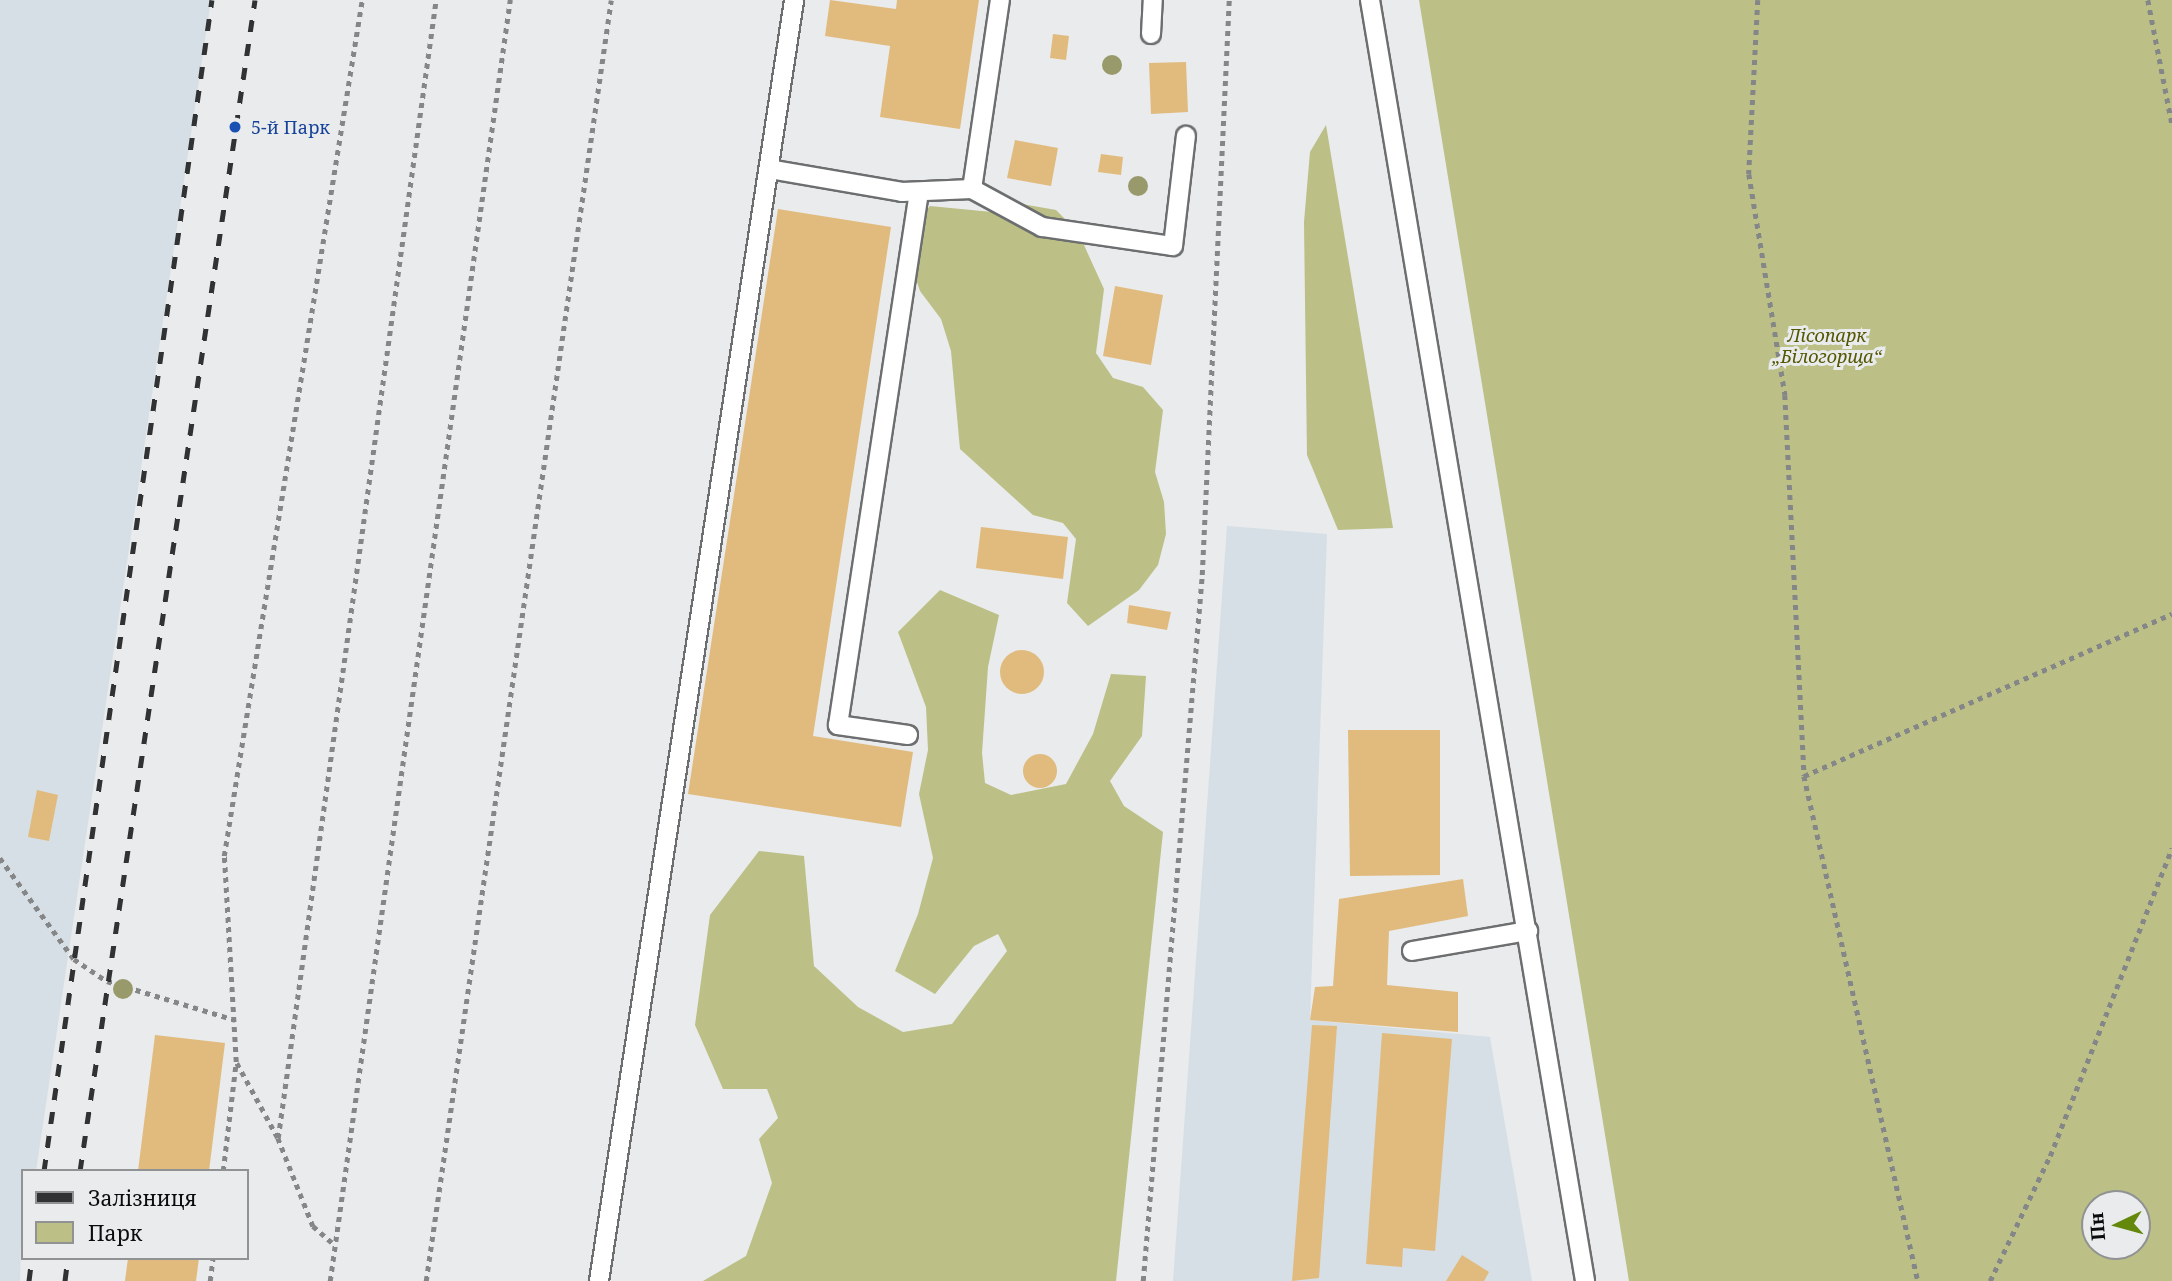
<!DOCTYPE html>
<html>
<head>
<meta charset="utf-8">
<style>
	body { margin:0 }
	#map { position:relative; width:2172px; height:1281px; overflow:hidden; background:#e9ebec; font-family:"Noto Serif",serif }
	div>[style] { position:absolute }
	[style*='--x'] { left:calc(var(--x)*1px); top:calc(var(--y)*1px); width:calc(var(--w)*1px); rotate:calc(var(--a)*1deg) }
	.built>* { inset:0; background:#d6dfe5 }
	.green>* { inset:0; background:#bcc086 }
	.building>* { inset:0; background:#e1bb7d }
	.round { border-radius:50% }
	.path>* { height:4.5px; margin-top:-2.25px; transform-origin:0; background:repeating-linear-gradient(90deg,#848687 0 5px,transparent 0 10px) }
	.roads { filter:drop-shadow(2px 0 #6c6e6f) drop-shadow(-2px 0 #6c6e6f) drop-shadow(0 2px #6c6e6f) drop-shadow(0 -2px #6c6e6f) }
	.lane>* { height:18px; margin:-9px; padding:0 9px; transform-origin:9px; border-radius:9px; background:#fff }
	.rail>* { height:5px; margin-top:-2.5px; transform-origin:0; background:repeating-linear-gradient(90deg,#313233 0 12px,transparent 0 24px) }
	.trees>* { width:20px; height:20px; margin:-10px; border-radius:50%; background:#989a6b }
	.dots>* { width:19px; height:19px; translate:-50% -50%; box-sizing:border-box; border:4px solid #e9ebec; border-radius:50% }
	span { translate:-50% -50%; white-space:nowrap; text-align:center; line-height:1.15; -webkit-text-stroke:6px #e9ebec; paint-order:stroke }
	.transit-label { font-size:18px; color:#164399 }
	.left { translate:0 -50%; text-align:left }
	.park-label { font-size:18px; color:#555702; font-style:italic }
	.legend { position:absolute; left:21px; top:1169px; width:228px; height:91px; box-sizing:border-box; background:#e9ebec; border:2px solid #909293; margin:0; padding:9px 12px; list-style:none; font-size:21px; color:#0b0c0d }
	.legend li { display:flex; align-items:center; gap:14px; height:35px }
	.legend b { width:35px; border:2px solid #909293 }
	.north { position:absolute; left:2081px; top:1190px; width:70px; height:70px; box-sizing:border-box; background:#e9ebec; border:2px solid #909293; border-radius:50%; rotate:265deg; font-size:19px; font-weight:700; line-height:28px; text-align:center; color:#0b0c0d }
	.north::after { content:''; display:block; margin:auto; width:24px; height:32px; background:#64880c; clip-path:polygon(50% 0,100% 100%,50% 72%,0 100%) }
</style>
</head>
<body>
<div id="map">
	<div class="built">
		<div style="clip-path:polygon(0 0,211px 0,36px 1171px,23px 1171px,20px 1281px,0 1281px)"></div>
		<div style="clip-path:polygon(1227px 526px,1327px 534px,1310px 1020px,1490px 1037px,1532px 1281px,1173px 1281px)"></div>
	</div>
	<div class="green">
		<div style="clip-path:polygon(evenodd,1419px 0,2172px 0,2172px 1281px,1629px 1281px,1419px 0,2137px 1204px,2137px 1246px,2095px 1246px,2095px 1204px,2137px 1204px)"></div>
		<div style="clip-path:polygon(1326px 125px,1393px 528px,1338px 530px,1307px 455px,1304px 222px,1310px 152px)"></div>
		<div style="clip-path:polygon(1022px 204px,1056px 210px,1078px 232px,1104px 289px,1096px 353px,1113px 378px,1143px 387px,1163px 410px,1155px 472px,1164px 502px,1166px 534px,1158px 565px,1139px 590px,1088px 626px,1067px 603px,1076px 539px,1063px 523px,1033px 515px,960px 449px,951px 351px,941px 319px,920px 291px,910px 261px,910px 230px,930px 206px,992px 212px)"></div>
		<div style="clip-path:polygon(940px 590px,999px 615px,988px 667px,982px 753px,985px 783px,1011px 795px,1066px 784px,1093px 734px,1111px 674px,1146px 676px,1142px 736px,1110px 781px,1124px 806px,1163px 832px,1116px 1281px,703px 1281px,746px 1256px,772px 1183px,759px 1139px,778px 1118px,767px 1089px,723px 1089px,695px 1025px,710px 915px,759px 851px,804px 856px,814px 966px,858px 1007px,903px 1032px,952px 1024px,1007px 951px,998px 934px,974px 946px,935px 994px,895px 971px,918px 914px,933px 858px,919px 794px,928px 750px,926px 707px,898px 632px)"></div>
	</div>
	<div class="building">
		<div style="clip-path:polygon(830px 0,896px 9px,897px 0,979px 0,960px 129px,880px 117px,890px 46px,825px 36px)"></div>
		<div style="clip-path:polygon(1053px 34px,1069px 36px,1066px 60px,1050px 58px)"></div>
		<div style="clip-path:polygon(1186px 62px,1188px 112px,1151px 114px,1149px 63px)"></div>
		<div style="clip-path:polygon(1015px 140px,1058px 148px,1051px 186px,1007px 178px)"></div>
		<div style="clip-path:polygon(1101px 154px,1123px 157px,1121px 175px,1098px 172px)"></div>
		<div style="clip-path:polygon(778px 209px,891px 227px,813px 736px,913px 752px,901px 827px,688px 794px)"></div>
		<div style="clip-path:polygon(1115px 286px,1163px 295px,1151px 365px,1103px 356px)"></div>
		<div style="clip-path:polygon(981px 527px,1068px 537px,1063px 579px,976px 568px)"></div>
		<div style="clip-path:polygon(1129px 605px,1171px 612px,1167px 630px,1127px 623px)"></div>
		<div class="round" style="left:1000px;top:650px;width:44px;height:44px"></div>
		<div style="clip-path:polygon(1348px 730px,1440px 730px,1440px 875px,1350px 876px)"></div>
		<div class="round" style="left:1023px;top:754px;width:34px;height:34px"></div>
		<div style="clip-path:polygon(37px 790px,58px 795px,49px 841px,28px 837px)"></div>
		<div style="clip-path:polygon(1463px 879px,1468px 916px,1389px 931px,1387px 985px,1458px 992px,1458px 1032px,1310px 1020px,1315px 987px,1333px 986px,1339px 899px)"></div>
		<div style="clip-path:polygon(1312px 1025px,1337px 1026px,1319px 1278px,1292px 1281px)"></div>
		<div style="clip-path:polygon(1382px 1033px,1452px 1039px,1435px 1251px,1403px 1248px,1402px 1267px,1366px 1264px)"></div>
		<div style="clip-path:polygon(155px 1035px,225px 1043px,209px 1171px,138px 1171px)"></div>
		<div style="clip-path:polygon(1462px 1255px,1489px 1272px,1484px 1281px,1446px 1281px)"></div>
		<div style="clip-path:polygon(128px 1258px,199px 1258px,196px 1281px,125px 1281px)"></div>
	</div>
	<div class="path">
		<div style="--x:1758;--y:0;--w:174;--a:93"></div>
		<div style="--x:1749;--y:174;--w:224;--a:80.7"></div>
		<div style="--x:1785;--y:395;--w:381;--a:87.1"></div>
		<div style="--x:1804;--y:776;--w:518;--a:77.28"></div>
		<div style="--x:2148;--y:0;--w:126;--a:79"></div>
		<div style="--x:1804;--y:776;--w:402;--a:-23.8"></div>
		<div style="--x:0;--y:858;--w:125;--a:53.8"></div>
		<div style="--x:74;--y:959;--w:40;--a:34"></div>
		<div style="--x:107;--y:981;--w:134;--a:16.9"></div>
		<div style="--x:237;--y:1063;--w:85;--a:61.3"></div>
		<div style="--x:278;--y:1138;--w:95;--a:68.3"></div>
		<div style="--x:313;--y:1226;--w:28;--a:41"></div>
		<div style="--x:278;--y:1138;--w:1149;--a:-82.1"></div>
		<div style="--x:223;--y:1171;--w:110;--a:-83.2"></div>
		<div style="--x:236;--y:1062;--w:206;--a:-93.3"></div>
		<div style="--x:224;--y:856;--w:867;--a:-80.84"></div>
		<div style="--x:210;--y:1281;--w:23;--a:-83"></div>
		<div style="--x:330;--y:1281;--w:1294;--a:-82"></div>
		<div style="--x:426;--y:1281;--w:1294;--a:-81.78"></div>
		<div style="--x:1143;--y:1281;--w:708;--a:-85.22"></div>
		<div style="--x:1202;--y:575;--w:576;--a:-87.31"></div>
		<div style="--x:1990;--y:1281;--w:139;--a:-64.4"></div>
		<div style="--x:2050;--y:1156;--w:331;--a:-68.4"></div>
	</div>
	<div class="roads">
		<div class="lane">
			<div style="--x:1370;--y:0;--w:1299;--a:80.47"></div>
			<div style="--x:1151;--y:34;--w:34;--a:-87"></div>
			<div style="--x:769;--y:169;--w:135;--a:9.8"></div>
			<div style="--x:902;--y:192;--w:70;--a:-2.5"></div>
			<div style="--x:972;--y:189;--w:191;--a:-81.6"></div>
			<div style="--x:972;--y:189;--w:80;--a:28.5"></div>
			<div style="--x:1042;--y:227;--w:132;--a:8.3"></div>
			<div style="--x:1173;--y:246;--w:111;--a:-83.3"></div>
			<div style="--x:908;--y:735;--w:71;--a:-171.9"></div>
			<div style="--x:838;--y:725;--w:539;--a:-81.36"></div>
			<div style="--x:1412;--y:951;--w:118;--a:-9.8"></div>
			<div style="--x:599;--y:1281;--w:1296;--a:-81.34"></div>
		</div>
	</div>
	<div class="rail">
		<div style="--x:44;--y:1171;--w:1183;--a:-81.84"></div>
		<div style="--x:80;--y:1171;--w:1184;--a:-81.5"></div>
		<div style="--x:29;--y:1281;--w:23;--a:-83"></div>
		<div style="--x:65;--y:1281;--w:23;--a:-83"></div>
	</div>
	<div class="trees">
		<div style="left:1112px;top:65px"></div>
		<div style="left:1138px;top:186px"></div>
		<div style="left:123px;top:989px"></div>
	</div>
	<div class="dots">
		<div style="left:235px;top:127px;background:#1a4fb4"></div>
	</div>
	<div class="transit-label">
		<span class="left" style="left:251px;top:127px">5-й Парк</span>
	</div>
	<div class="park-label">
		<span style="left:1827px;top:346px">Лісопарк<br>„Білогорща“</span>
	</div>
	<ul class="legend">
	<li><b style="height:9px;background:#313233"></b>Залізниця</li>
	<li><b style="height:19px;background:#bcc086"></b>Парк</li>
	</ul>
	<div class="north">Пн</div>
</div>
</body>
</html>
